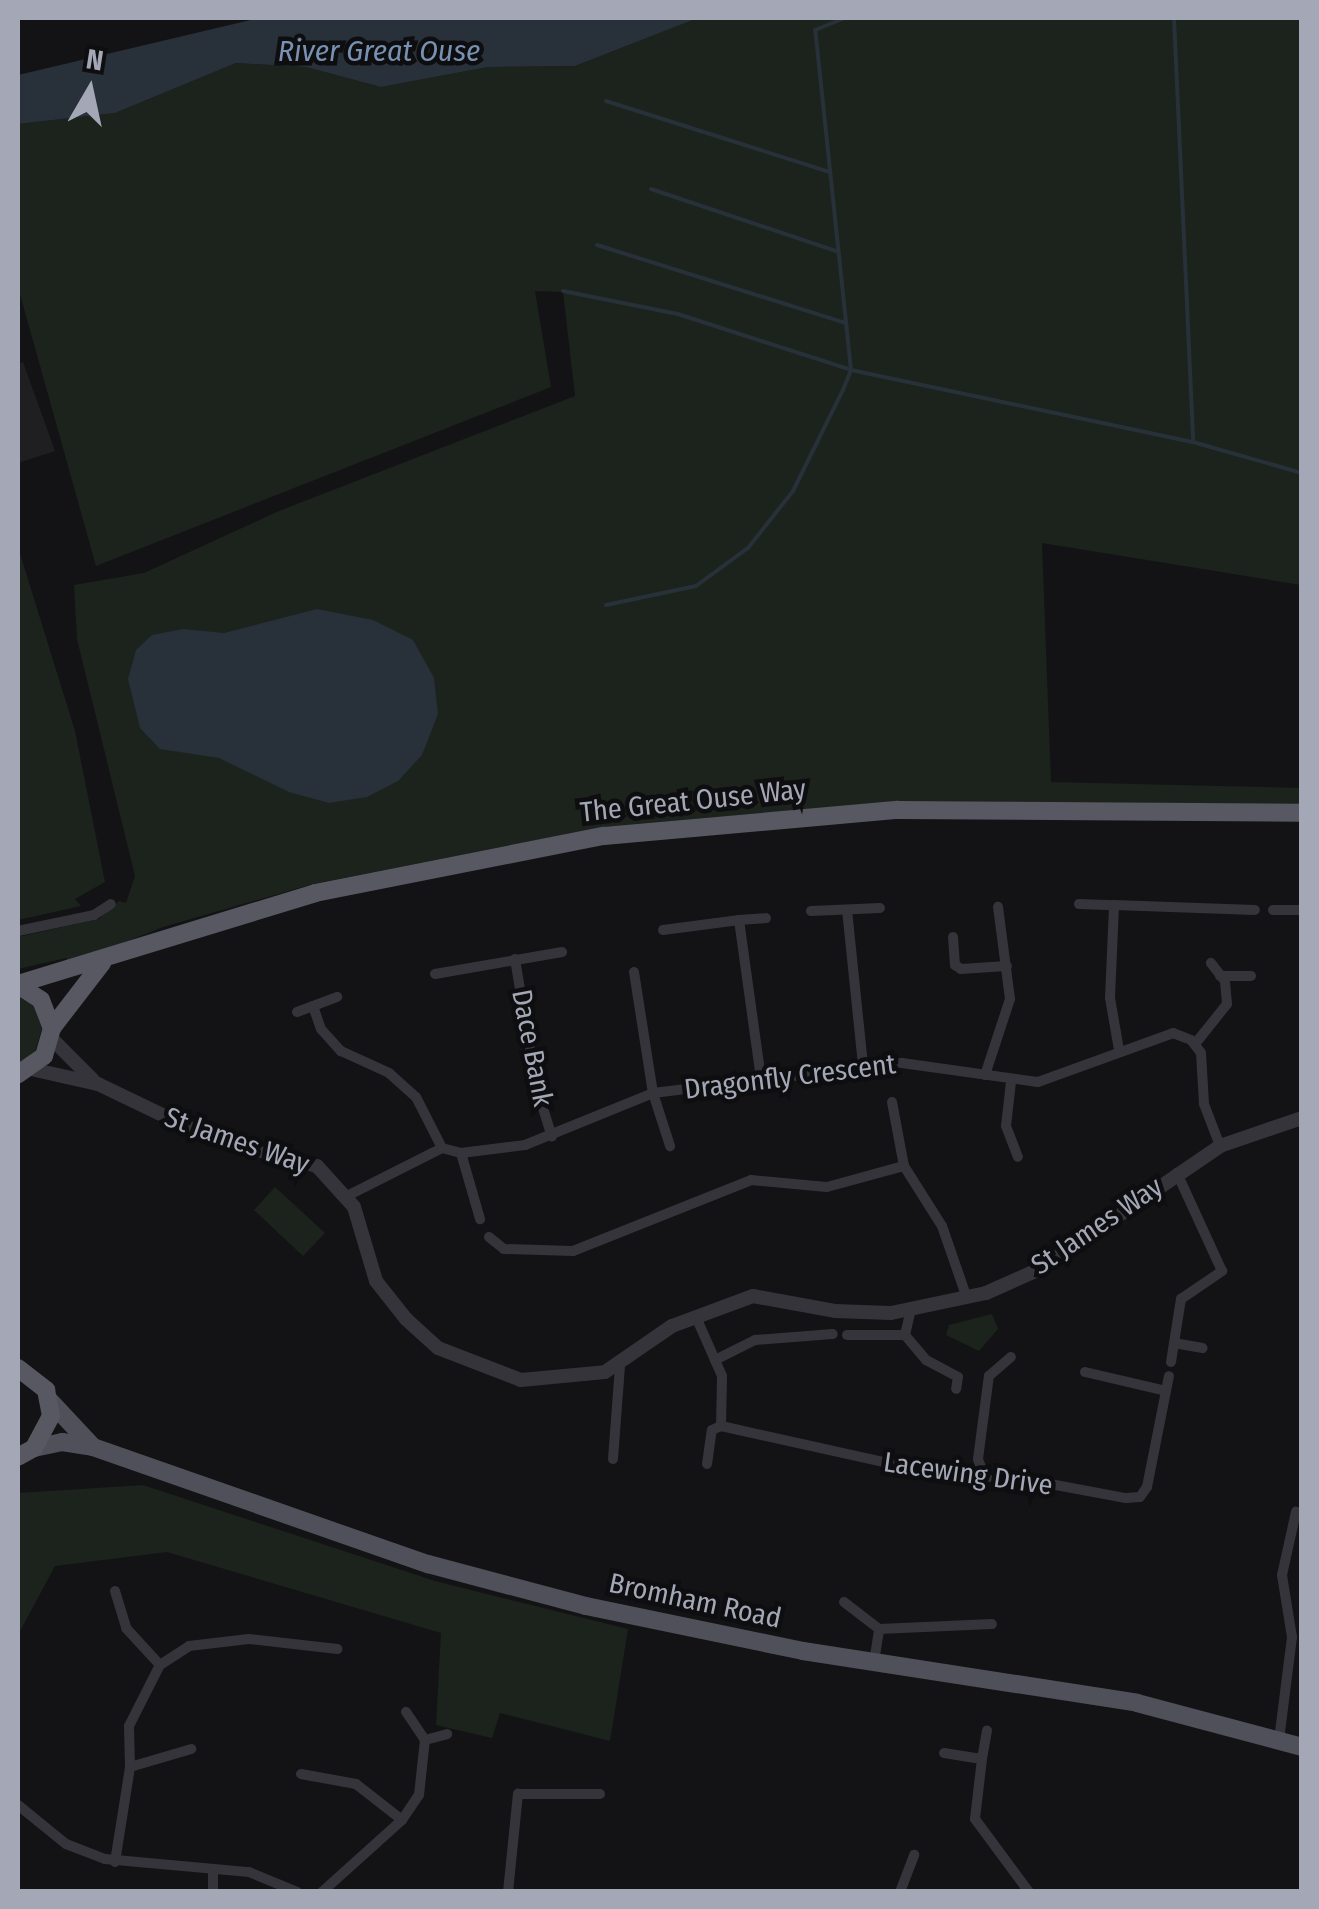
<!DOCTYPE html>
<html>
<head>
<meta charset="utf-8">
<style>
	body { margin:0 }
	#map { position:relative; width:1319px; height:1909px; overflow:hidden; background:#131315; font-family:"Fira Sans Condensed",sans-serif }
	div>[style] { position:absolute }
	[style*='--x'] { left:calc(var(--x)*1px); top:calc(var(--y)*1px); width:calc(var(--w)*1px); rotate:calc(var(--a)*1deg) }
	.built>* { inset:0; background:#1f1f22 }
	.green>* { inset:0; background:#1b231c }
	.water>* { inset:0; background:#283039 }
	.stream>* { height:4px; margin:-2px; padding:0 2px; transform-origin:2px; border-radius:2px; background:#283039 }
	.minor>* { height:10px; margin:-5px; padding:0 5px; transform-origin:5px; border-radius:5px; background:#34343a }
	.tertiary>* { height:14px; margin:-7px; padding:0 7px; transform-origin:7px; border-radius:7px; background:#34343a }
	.primary>* { height:18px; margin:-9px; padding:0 9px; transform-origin:9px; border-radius:9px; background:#4f5059 }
	.trunk>* { height:18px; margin:-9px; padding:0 9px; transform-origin:9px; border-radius:9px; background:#575862 }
	span { translate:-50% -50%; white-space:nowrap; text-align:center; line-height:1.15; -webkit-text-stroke:9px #0e0e10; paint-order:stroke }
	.street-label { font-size:28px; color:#a3a7b6 }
	.water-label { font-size:30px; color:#7891b3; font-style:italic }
	.frame { position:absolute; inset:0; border:20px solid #a3a7b6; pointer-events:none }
	.north { position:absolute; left:40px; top:40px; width:100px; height:100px; -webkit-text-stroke:8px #0e0e10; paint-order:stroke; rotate:9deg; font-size:28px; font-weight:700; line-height:40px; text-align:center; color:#a3a7b6 }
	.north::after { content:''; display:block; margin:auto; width:35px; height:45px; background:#a3a7b6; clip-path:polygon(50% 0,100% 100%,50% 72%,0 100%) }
</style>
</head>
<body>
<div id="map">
	<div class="built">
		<div style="clip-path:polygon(23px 362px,55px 451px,18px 463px,18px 364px)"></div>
	</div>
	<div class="green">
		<div style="clip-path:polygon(698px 18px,1301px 18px,1301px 585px,1042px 543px,1051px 782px,1301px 788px,1301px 804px,897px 801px,603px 827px,313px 884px,163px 927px,70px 964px,66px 958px,18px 969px,18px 937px,99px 919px,119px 901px,126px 903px,135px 876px,77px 639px,74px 585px,144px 573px,279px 511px,575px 396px,563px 292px,535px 291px,551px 387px,96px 566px,18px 287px,18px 124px,115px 113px,236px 63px,306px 67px,381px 87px,488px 67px,575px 66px)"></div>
		<div style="clip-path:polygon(18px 547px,75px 731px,105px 882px,75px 899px,81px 906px,18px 920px)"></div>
		<div style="clip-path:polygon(18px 995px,34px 1006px,42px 1028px,35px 1052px,18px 1065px)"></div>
		<div style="clip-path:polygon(275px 1187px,325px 1233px,303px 1256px,254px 1210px)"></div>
		<div style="clip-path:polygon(992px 1314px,998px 1329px,979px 1351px,946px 1335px,949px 1325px)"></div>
		<div style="clip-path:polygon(143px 1485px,435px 1581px,628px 1629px,610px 1741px,500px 1713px,492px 1738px,436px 1725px,441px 1633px,167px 1552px,55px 1566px,18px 1635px,18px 1493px)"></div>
	</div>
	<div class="water">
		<div style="clip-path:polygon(259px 18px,698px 18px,575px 66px,488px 67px,381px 87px,306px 67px,236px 63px,115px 113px,18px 124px,18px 75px)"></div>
		<div style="clip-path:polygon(317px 609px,373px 620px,413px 640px,434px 678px,438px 714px,422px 755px,398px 781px,367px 797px,329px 803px,289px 792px,219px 758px,160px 749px,140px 728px,128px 679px,136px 650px,152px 635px,183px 629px,224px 633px)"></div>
	</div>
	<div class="stream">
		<div style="--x:1174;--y:18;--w:424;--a:87.4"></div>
		<div style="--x:606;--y:101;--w:235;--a:17.6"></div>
		<div style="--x:651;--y:189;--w:198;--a:18.5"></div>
		<div style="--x:597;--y:245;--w:261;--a:17.4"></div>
		<div style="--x:563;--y:291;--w:117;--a:11.3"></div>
		<div style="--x:678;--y:314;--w:182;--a:17.9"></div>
		<div style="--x:851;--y:370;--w:349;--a:11.9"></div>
		<div style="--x:1193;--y:442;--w:113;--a:15.9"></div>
		<div style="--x:606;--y:605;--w:92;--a:-11.9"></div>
		<div style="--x:696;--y:586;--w:64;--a:-36.2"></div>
		<div style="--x:748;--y:548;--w:73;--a:-51.7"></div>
		<div style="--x:793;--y:491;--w:113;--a:-63.7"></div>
		<div style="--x:843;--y:390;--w:22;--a:-68"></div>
		<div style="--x:851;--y:370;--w:342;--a:-96"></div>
		<div style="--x:815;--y:30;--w:32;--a:-22"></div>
	</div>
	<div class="minor">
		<div style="--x:1079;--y:904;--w:35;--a:2"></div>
		<div style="--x:847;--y:910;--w:156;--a:84.1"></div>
		<div style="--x:1273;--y:910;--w:29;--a:0"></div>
		<div style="--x:811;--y:911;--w:69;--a:-2.5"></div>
		<div style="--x:739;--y:920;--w:27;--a:-4"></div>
		<div style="--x:663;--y:930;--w:77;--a:-7.5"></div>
		<div style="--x:739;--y:920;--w:160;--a:82.1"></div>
		<div style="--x:18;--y:931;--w:78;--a:-11.9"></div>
		<div style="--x:94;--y:915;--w:20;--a:-33"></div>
		<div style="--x:953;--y:937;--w:28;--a:86"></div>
		<div style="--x:955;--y:965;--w:7;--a:34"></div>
		<div style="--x:961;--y:969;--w:46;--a:-3.7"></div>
		<div style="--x:515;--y:959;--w:129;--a:80.6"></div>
		<div style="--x:536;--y:1086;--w:53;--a:72.6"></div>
		<div style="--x:634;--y:972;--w:122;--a:81.1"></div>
		<div style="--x:653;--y:1093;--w:56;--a:72.2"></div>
		<div style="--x:435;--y:974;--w:129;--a:-9.8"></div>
		<div style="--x:1220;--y:976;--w:31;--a:0"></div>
		<div style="--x:313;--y:1006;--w:24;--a:71"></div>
		<div style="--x:321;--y:1029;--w:30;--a:48"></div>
		<div style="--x:341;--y:1051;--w:53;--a:24.6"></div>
		<div style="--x:389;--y:1073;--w:36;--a:42"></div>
		<div style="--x:416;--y:1097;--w:57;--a:63"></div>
		<div style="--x:297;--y:1012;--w:43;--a:-20.6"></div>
		<div style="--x:1195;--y:1044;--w:51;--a:-51.3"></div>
		<div style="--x:1227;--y:1004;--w:23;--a:-95"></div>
		<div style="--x:1225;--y:981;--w:23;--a:-128"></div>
		<div style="--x:1119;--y:1050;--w:53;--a:-99.8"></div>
		<div style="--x:1110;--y:998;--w:93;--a:-87.5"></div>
		<div style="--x:1114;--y:905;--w:141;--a:2"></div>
		<div style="--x:985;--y:1075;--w:80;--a:-71.8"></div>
		<div style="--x:1010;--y:999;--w:93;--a:-97.4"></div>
		<div style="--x:1011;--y:1082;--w:44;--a:96.5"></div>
		<div style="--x:1006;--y:1126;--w:33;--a:69"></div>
		<div style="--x:892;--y:1102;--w:65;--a:79.4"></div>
		<div style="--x:461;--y:1153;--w:69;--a:73.9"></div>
		<div style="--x:347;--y:1196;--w:106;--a:-26.8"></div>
		<div style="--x:442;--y:1148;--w:20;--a:15"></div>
		<div style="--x:461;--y:1153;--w:64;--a:-7.1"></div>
		<div style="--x:525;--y:1145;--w:138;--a:-22.1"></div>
		<div style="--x:653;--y:1093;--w:251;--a:-6.9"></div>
		<div style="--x:902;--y:1063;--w:137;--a:8"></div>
		<div style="--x:1038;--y:1082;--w:144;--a:-19.9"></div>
		<div style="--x:1173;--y:1033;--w:19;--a:21"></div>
		<div style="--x:1191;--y:1040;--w:16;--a:52"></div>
		<div style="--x:1201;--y:1053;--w:51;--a:86.6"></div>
		<div style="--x:1204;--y:1104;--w:45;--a:69.1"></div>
		<div style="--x:489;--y:1237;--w:19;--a:39"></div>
		<div style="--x:504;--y:1249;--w:69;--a:1.7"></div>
		<div style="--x:573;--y:1251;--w:192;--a:-21.7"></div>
		<div style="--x:751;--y:1180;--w:76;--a:5.3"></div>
		<div style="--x:827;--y:1187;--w:80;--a:-15.3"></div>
		<div style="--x:904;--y:1166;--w:71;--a:57.7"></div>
		<div style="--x:942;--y:1226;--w:76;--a:70.9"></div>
		<div style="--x:696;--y:1317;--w:64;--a:66.2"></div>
		<div style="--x:722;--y:1376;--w:50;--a:91.1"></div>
		<div style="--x:847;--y:1335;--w:58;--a:0"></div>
		<div style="--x:905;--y:1335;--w:33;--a:50"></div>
		<div style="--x:926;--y:1360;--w:36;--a:28"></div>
		<div style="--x:958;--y:1377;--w:12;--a:99"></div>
		<div style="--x:905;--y:1335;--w:26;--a:-77"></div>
		<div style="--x:1174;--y:1343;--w:29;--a:10"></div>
		<div style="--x:715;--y:1360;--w:45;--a:-26.6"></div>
		<div style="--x:755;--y:1340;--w:78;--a:-4.4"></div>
		<div style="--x:1171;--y:1362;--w:64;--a:-81"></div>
		<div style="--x:1181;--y:1299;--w:50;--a:-34.3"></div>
		<div style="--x:1222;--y:1271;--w:108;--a:-114.7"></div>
		<div style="--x:1085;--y:1372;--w:83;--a:13.2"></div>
		<div style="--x:721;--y:1426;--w:241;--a:12.5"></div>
		<div style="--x:956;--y:1478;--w:51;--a:-2.2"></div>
		<div style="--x:1007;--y:1476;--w:121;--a:10.5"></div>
		<div style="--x:1126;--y:1498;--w:14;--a:-4"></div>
		<div style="--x:1140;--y:1497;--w:12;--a:-55"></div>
		<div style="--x:1147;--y:1487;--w:113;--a:-78.8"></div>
		<div style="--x:613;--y:1459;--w:93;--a:-85.7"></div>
		<div style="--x:707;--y:1464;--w:34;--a:-82"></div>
		<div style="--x:712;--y:1430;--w:10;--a:-24"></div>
		<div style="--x:984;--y:1475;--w:17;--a:-111"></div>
		<div style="--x:978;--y:1459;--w:84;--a:-82.5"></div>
		<div style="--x:989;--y:1376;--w:29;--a:-41"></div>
		<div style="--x:115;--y:1591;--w:39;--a:73"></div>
		<div style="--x:126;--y:1628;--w:50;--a:47.4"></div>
		<div style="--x:844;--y:1602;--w:44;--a:37.6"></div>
		<div style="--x:874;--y:1662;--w:33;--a:-81"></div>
		<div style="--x:879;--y:1629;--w:113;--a:-2.5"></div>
		<div style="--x:425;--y:1740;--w:23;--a:-15"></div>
		<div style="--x:1279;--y:1740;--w:104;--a:-82.8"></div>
		<div style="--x:1292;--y:1637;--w:63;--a:-99.2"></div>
		<div style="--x:1282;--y:1575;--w:65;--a:-77.5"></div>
		<div style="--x:944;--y:1753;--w:38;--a:9"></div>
		<div style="--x:982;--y:1759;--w:60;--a:96.7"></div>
		<div style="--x:975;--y:1819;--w:91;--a:53.5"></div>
		<div style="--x:982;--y:1759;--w:29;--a:-80"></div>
		<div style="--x:130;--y:1767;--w:64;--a:-16.4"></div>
		<div style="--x:301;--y:1774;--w:56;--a:10.3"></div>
		<div style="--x:356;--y:1784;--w:58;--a:38"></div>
		<div style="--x:18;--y:1805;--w:62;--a:39.1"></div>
		<div style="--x:66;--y:1844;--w:42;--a:21"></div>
		<div style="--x:105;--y:1859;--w:145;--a:5.2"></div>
		<div style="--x:249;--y:1872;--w:52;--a:22.6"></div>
		<div style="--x:115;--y:1862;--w:96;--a:-81"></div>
		<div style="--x:130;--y:1767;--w:41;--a:-91.4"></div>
		<div style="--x:129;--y:1726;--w:68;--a:-63.1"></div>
		<div style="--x:160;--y:1665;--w:35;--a:-33"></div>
		<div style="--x:189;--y:1646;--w:60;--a:-6.7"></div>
		<div style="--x:249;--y:1639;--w:89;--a:6.5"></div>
		<div style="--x:213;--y:1892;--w:22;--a:-90"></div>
		<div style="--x:322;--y:1892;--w:108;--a:-42"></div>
		<div style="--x:402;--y:1820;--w:30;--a:-56"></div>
		<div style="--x:419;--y:1795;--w:55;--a:-83.8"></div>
		<div style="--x:425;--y:1740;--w:34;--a:-124"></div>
		<div style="--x:508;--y:1892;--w:99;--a:-84.2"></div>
		<div style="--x:518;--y:1794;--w:82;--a:0"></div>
		<div style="--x:900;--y:1892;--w:40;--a:-69"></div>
	</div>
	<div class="tertiary">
		<div style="--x:51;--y:1038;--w:59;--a:45"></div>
		<div style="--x:31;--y:1069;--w:69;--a:12.6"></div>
		<div style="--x:98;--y:1084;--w:120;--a:25.7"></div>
		<div style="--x:206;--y:1136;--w:115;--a:15.1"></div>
		<div style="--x:317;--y:1166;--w:55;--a:47.9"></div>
		<div style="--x:354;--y:1207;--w:77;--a:73.4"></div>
		<div style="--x:376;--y:1281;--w:48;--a:51.7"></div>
		<div style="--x:406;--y:1319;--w:43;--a:42.2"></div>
		<div style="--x:438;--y:1348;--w:89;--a:21.1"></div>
		<div style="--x:521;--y:1380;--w:84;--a:-5.4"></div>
		<div style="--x:605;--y:1372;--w:81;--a:-34.5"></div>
		<div style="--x:672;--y:1326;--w:86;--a:-20.3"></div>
		<div style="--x:753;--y:1296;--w:83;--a:10.4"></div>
		<div style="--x:835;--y:1311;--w:56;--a:2"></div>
		<div style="--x:891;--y:1313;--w:97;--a:-11.9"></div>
		<div style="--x:986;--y:1293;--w:59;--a:-24"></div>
		<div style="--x:1040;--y:1269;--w:218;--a:-34.3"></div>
		<div style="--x:1220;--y:1146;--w:87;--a:-18.9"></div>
	</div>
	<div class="primary">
		<div style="--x:50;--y:1401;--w:63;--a:46.9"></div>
		<div style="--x:34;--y:1448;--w:29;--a:-12"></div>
		<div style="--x:62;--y:1442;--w:31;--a:9"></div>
		<div style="--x:93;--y:1447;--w:355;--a:19.3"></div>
		<div style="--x:428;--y:1564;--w:163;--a:14.9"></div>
		<div style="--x:586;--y:1606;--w:222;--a:11.7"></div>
		<div style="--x:803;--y:1651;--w:338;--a:8.8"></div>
		<div style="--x:1137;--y:1703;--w:171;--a:14.9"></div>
	</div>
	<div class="trunk">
		<div style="--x:18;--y:984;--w:311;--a:-17"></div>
		<div style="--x:315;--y:893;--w:295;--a:-11.2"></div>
		<div style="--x:604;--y:836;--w:295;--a:-5.1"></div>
		<div style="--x:898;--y:810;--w:404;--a:0.4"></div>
		<div style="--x:18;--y:985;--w:27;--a:33"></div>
		<div style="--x:41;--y:1000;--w:30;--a:69"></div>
		<div style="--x:52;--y:1028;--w:29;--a:106"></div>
		<div style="--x:44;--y:1056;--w:32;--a:145"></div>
		<div style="--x:52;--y:1028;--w:82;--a:-52.4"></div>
		<div style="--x:18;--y:1368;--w:36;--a:38"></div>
		<div style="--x:46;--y:1390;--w:26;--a:79"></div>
		<div style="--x:51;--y:1416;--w:36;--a:118"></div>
		<div style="--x:34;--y:1448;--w:18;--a:151"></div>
	</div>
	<div class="street-label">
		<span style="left:693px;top:801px;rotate:-6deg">The Great Ouse Way</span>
		<span style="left:532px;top:1048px;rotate:79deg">Dace Bank</span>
		<span style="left:790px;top:1077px;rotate:-7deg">Dragonfly Crescent</span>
		<span style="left:237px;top:1141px;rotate:19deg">St James Way</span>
		<span style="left:1097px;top:1226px;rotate:-34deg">St James Way</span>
		<span style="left:968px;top:1474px;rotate:8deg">Lacewing Drive</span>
		<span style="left:695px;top:1601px;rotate:12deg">Bromham Road</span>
	</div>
	<div class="water-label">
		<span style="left:379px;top:51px">River Great Ouse</span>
	</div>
	<div class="frame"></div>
	<div class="north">N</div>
</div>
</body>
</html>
